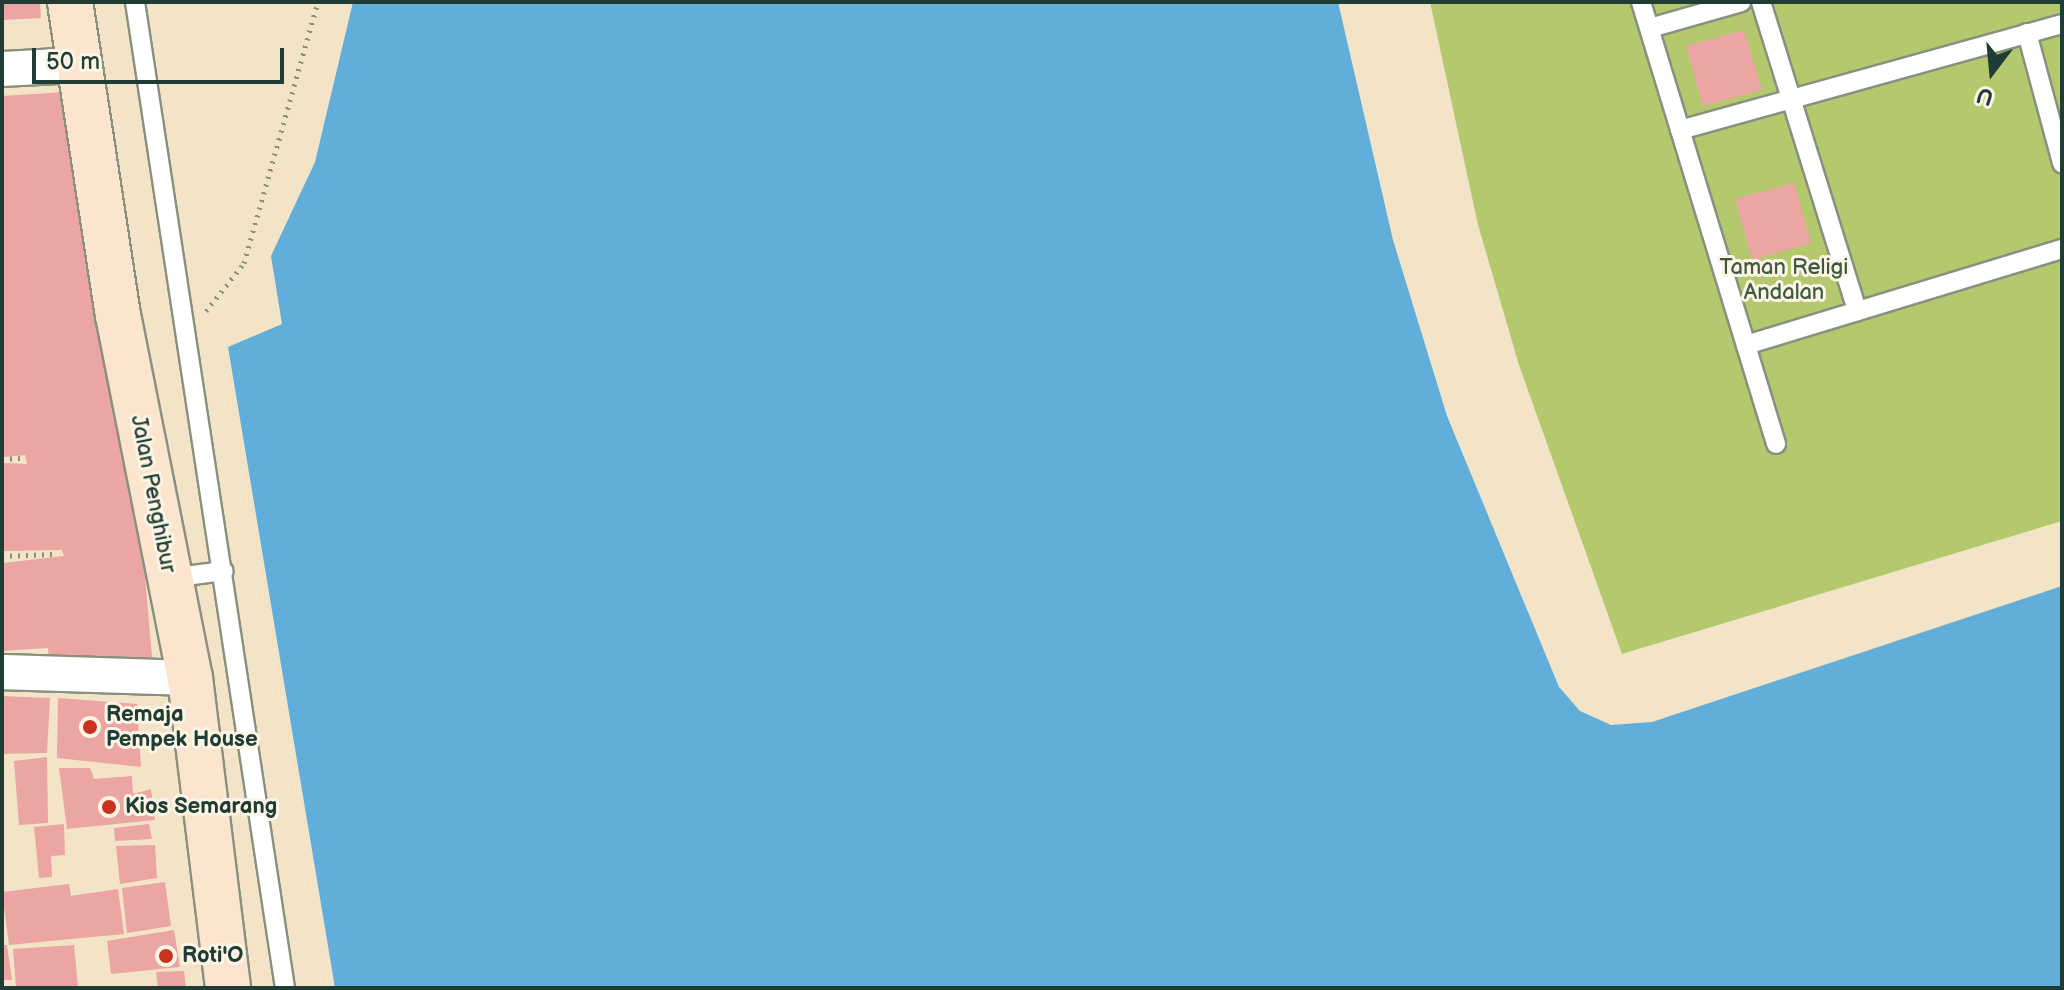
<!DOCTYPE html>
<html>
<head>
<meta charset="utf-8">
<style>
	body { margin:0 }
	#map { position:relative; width:2064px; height:990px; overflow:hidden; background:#f3e4c8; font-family:"Balsamiq Sans",sans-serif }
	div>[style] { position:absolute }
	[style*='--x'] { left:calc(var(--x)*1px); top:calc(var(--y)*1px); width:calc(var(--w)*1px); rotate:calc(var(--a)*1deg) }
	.green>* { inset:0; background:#b4c96e }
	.water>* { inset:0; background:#61aeda }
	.building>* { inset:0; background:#eba5a3 }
	.path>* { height:5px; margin-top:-2.5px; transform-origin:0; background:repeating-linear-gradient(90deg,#89907e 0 2px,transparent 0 8px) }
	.roads { filter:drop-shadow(2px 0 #89907e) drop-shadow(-2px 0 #89907e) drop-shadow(0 2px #89907e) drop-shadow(0 -2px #89907e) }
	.lane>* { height:18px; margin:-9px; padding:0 9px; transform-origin:9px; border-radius:9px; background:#fff }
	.street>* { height:34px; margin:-17px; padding:0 17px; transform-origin:17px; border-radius:17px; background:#fff }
	.secondary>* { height:44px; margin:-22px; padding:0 22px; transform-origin:22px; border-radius:22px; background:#fce5cf }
	.dots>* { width:22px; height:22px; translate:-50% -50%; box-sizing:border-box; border:4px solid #fcf5e5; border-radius:50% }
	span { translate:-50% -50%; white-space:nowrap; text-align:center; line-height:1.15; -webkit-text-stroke:6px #fcf5e5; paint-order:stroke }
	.park-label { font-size:22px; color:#3d5940 }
	.street-label { font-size:22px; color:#1f3d34 }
	.poi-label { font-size:22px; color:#1f3d34; font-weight:700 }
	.left { translate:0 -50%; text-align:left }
	.frame { position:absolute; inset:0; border:4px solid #1f3d34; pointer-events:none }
	.north { position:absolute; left:1952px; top:32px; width:80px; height:80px; -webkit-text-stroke:6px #fcf5e5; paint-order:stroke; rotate:196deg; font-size:22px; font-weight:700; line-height:32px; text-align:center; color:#1f3d34 }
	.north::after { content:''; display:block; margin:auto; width:28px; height:36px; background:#1f3d34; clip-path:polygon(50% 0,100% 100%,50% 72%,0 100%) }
	.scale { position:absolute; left:32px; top:48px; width:252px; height:36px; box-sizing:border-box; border:4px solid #1f3d34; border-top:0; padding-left:10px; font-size:24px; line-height:28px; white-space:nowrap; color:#1f3d34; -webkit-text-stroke:6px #fcf5e5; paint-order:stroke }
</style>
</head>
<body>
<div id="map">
	<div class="green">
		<div style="clip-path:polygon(1430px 2px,2062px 2px,2062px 521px,1622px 654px,1519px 365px,1478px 225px)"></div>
	</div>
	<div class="water">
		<div style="clip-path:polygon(353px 2px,1338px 2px,1393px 240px,1447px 416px,1559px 687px,1580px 711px,1611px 725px,1652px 722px,2062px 586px,2062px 988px,335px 988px,228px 347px,282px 324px,271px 256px,315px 162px)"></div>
	</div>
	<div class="building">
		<div style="clip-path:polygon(2px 2px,40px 2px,41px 18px,2px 20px)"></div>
		<div style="clip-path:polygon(1744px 30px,1762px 90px,1703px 106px,1686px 46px)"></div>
		<div style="clip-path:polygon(66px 92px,140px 520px,152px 657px,49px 663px,48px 648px,2px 651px,2px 563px,64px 556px,62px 550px,2px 551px,2px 463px,27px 464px,25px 455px,5px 457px,2px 450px,2px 96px)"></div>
		<div style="clip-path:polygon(1794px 183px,1811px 243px,1752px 260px,1735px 199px)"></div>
		<div style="clip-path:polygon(2px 696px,50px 698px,47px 753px,2px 754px)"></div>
		<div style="clip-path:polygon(58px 698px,137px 704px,141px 767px,57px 758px)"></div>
		<div style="clip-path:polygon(47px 757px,48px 823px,19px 825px,14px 761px)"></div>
		<div style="clip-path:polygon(59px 768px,90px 768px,94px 779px,132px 776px,133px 794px,151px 789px,155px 820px,67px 829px)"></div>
		<div style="clip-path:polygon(64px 824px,65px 855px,51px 856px,52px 877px,39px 878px,34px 827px)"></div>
		<div style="clip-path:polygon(149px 824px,152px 839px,115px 841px,114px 828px)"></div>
		<div style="clip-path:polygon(155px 845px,157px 878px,120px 884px,116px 846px)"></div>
		<div style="clip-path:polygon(165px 882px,171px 926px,127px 933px,122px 888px)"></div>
		<div style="clip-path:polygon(69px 884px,71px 896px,118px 889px,124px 934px,9px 945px,2px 892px)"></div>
		<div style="clip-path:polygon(174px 930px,180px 967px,111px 974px,107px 941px)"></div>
		<div style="clip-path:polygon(2px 945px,7px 945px,12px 980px,2px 980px)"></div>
		<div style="clip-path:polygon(74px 945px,78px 988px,16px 988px,13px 949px)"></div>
		<div style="clip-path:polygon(184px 971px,186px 988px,158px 988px,156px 972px)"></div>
	</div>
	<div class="path">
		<div style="--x:206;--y:311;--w:61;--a:-51.6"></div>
		<div style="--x:244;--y:263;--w:271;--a:-74.2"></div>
		<div style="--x:2;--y:459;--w:18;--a:-3"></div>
		<div style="--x:2;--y:556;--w:51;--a:-2.2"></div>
	</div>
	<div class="roads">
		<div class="lane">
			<div style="--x:135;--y:2;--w:997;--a:81.35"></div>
			<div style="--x:1641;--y:2;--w:462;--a:73"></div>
			<div style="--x:1761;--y:2;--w:324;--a:72.7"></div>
			<div style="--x:1650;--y:28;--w:95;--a:-15.9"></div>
			<div style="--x:2027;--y:33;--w:135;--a:74.9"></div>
			<div style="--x:1680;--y:130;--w:396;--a:-15.5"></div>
			<div style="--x:1746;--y:345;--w:330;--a:-16.9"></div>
			<div style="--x:170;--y:578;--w:54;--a:-7.4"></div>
		</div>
		<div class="street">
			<div style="--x:2;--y:69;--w:77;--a:-3"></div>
			<div style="--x:2;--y:672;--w:188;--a:1.8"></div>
		</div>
		<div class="secondary">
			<div style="--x:70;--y:2;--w:317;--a:81.3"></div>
			<div style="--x:118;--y:315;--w:370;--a:78.8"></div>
			<div style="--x:190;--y:678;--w:312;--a:83"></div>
		</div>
	</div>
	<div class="dots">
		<div style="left:90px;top:727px;background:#c8321e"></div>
		<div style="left:109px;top:807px;background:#c8321e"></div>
		<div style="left:166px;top:956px;background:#c8321e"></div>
	</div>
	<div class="park-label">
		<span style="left:1784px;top:280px">Taman Religi<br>Andalan</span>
	</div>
	<div class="street-label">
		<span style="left:153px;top:494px;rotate:79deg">Jalan Penghibur</span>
	</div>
	<div class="poi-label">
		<span class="left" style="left:106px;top:727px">Remaja<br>Pempek House</span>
		<span class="left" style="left:125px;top:807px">Kios Semarang</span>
		<span class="left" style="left:182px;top:956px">Roti'O</span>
	</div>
	<div class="frame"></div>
	<div class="north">U</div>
	<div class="scale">50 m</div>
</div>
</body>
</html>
